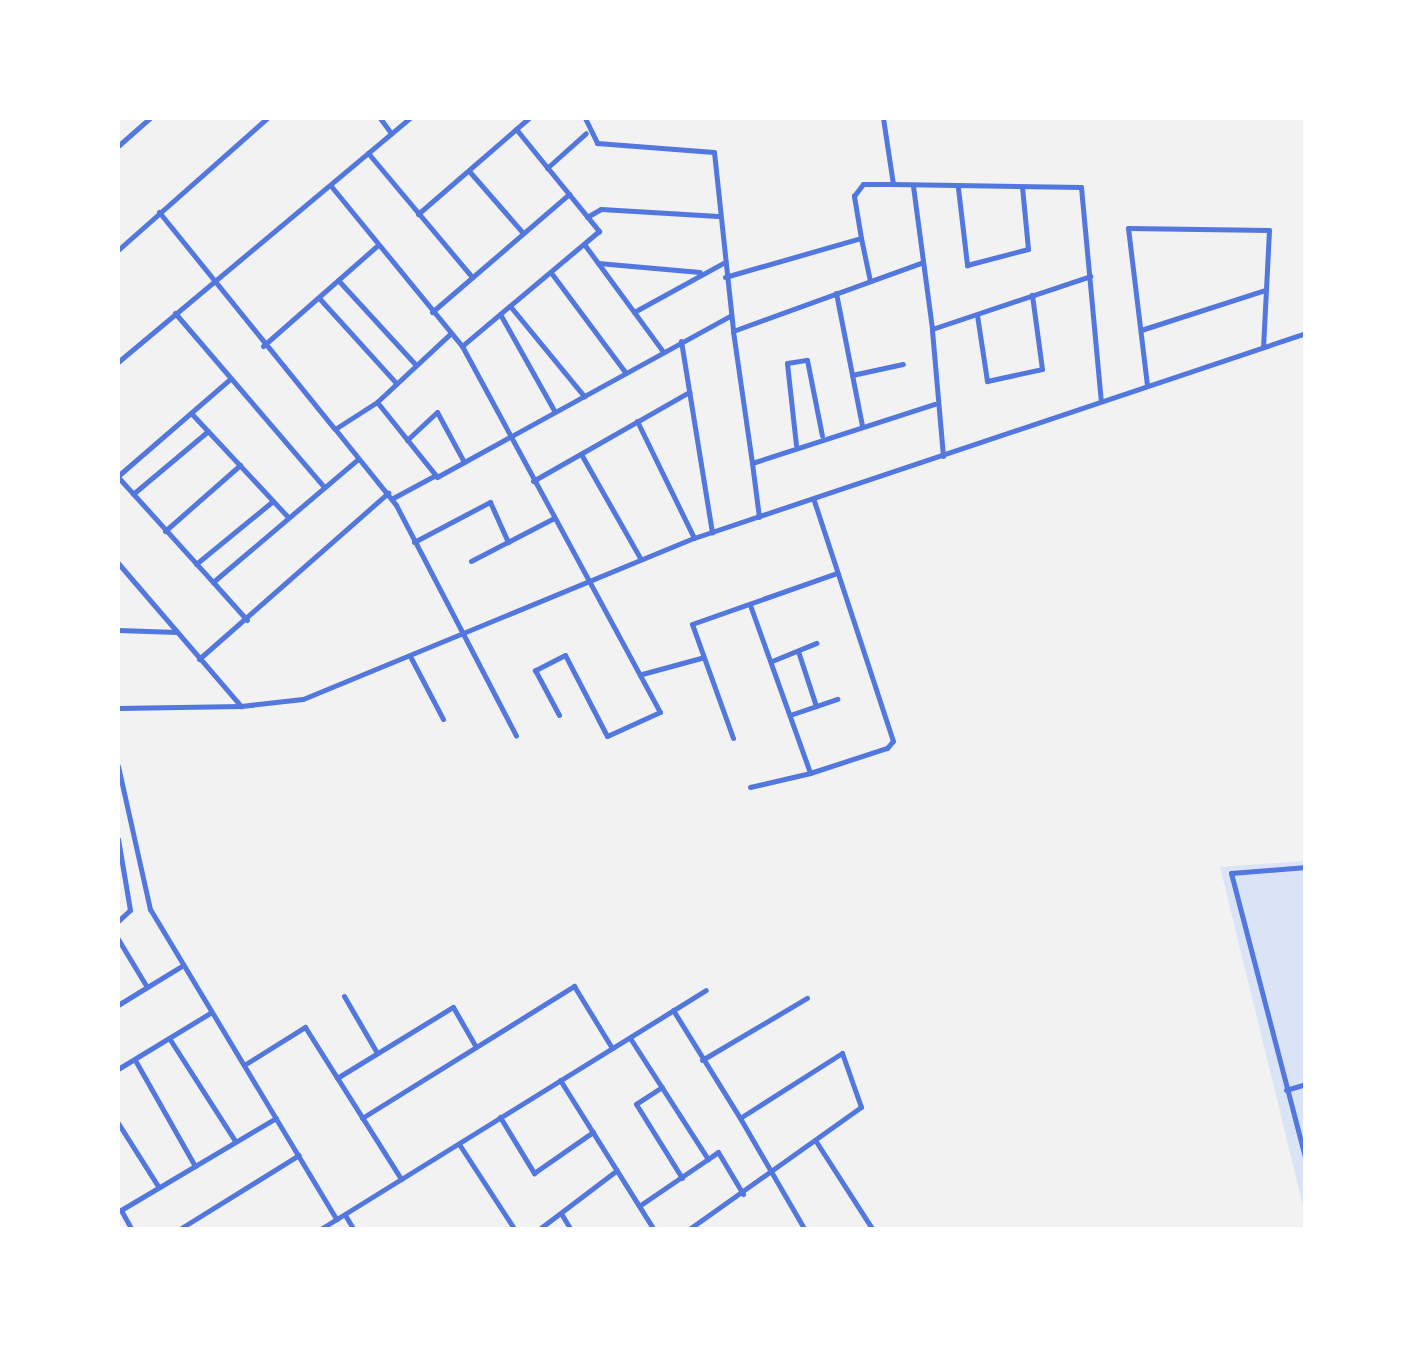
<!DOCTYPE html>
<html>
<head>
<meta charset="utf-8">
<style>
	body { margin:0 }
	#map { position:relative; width:1423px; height:1347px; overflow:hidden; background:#f2f2f2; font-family:"Source Serif 4",serif }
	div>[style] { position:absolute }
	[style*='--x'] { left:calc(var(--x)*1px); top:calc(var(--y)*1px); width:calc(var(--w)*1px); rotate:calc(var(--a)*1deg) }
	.green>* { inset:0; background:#dbe4f7 }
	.minor>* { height:5px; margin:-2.5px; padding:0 2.5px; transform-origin:2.5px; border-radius:2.5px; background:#5277de }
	span { translate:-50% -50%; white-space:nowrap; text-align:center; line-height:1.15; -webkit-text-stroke:10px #fff; paint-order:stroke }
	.frame { position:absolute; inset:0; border:120px solid #fff; pointer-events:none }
</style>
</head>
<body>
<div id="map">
	<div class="green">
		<div style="clip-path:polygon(1305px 861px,1305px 1214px,1220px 867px)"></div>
	</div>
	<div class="minor">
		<div style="--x:380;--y:118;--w:19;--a:54"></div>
		<div style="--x:585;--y:118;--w:28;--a:64"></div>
		<div style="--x:597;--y:143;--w:117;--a:4.4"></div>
		<div style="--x:714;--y:152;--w:180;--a:83.9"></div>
		<div style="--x:883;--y:118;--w:67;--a:81.4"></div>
		<div style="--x:893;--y:184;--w:188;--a:0.9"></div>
		<div style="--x:1081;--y:187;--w:215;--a:84.7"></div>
		<div style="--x:516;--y:129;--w:132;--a:50.9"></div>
		<div style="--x:599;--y:231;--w:179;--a:140"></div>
		<div style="--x:462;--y:346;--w:416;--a:61.6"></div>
		<div style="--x:660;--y:712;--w:58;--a:155.6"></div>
		<div style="--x:607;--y:736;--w:91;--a:-117.4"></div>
		<div style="--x:565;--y:655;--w:34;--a:153"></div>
		<div style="--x:535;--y:670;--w:51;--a:61.9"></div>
		<div style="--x:118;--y:146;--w:43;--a:-41.2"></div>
		<div style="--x:368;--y:153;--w:162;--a:50"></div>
		<div style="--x:547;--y:168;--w:52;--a:-41.9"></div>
		<div style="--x:469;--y:171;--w:82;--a:48.9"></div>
		<div style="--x:331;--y:186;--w:207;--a:50.7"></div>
		<div style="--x:913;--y:186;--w:144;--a:82.4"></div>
		<div style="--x:958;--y:188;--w:78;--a:83.3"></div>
		<div style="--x:967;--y:265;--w:63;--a:-14.7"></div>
		<div style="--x:1028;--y:249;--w:62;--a:-95.5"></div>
		<div style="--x:159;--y:212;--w:279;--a:51"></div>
		<div style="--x:335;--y:429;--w:50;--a:-32.7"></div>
		<div style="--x:377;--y:402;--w:100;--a:-43"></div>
		<div style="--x:418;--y:214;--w:147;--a:-40.9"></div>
		<div style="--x:587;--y:217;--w:16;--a:-30"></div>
		<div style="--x:601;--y:209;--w:117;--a:3.4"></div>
		<div style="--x:861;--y:238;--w:43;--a:-99.5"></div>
		<div style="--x:854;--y:196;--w:15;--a:-53"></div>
		<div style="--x:863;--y:184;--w:30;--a:0"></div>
		<div style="--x:584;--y:244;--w:132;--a:53.7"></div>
		<div style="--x:118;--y:250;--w:199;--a:-41.5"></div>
		<div style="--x:598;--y:263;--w:102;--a:5"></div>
		<div style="--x:552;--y:274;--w:122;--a:53.3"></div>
		<div style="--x:725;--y:277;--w:141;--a:-16"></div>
		<div style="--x:861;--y:238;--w:44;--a:78.2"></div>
		<div style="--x:338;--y:280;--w:115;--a:47.5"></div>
		<div style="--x:836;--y:293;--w:135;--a:78.9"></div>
		<div style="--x:319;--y:298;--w:115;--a:47.8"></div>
		<div style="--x:510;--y:306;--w:117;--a:50.6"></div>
		<div style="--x:432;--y:312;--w:181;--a:-40.7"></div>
		<div style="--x:634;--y:312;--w:102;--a:-28.8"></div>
		<div style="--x:175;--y:313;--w:229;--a:49.4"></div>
		<div style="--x:500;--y:314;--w:112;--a:60.7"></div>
		<div style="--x:977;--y:315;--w:67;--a:81.4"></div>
		<div style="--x:987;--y:381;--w:56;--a:-12.3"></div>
		<div style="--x:1042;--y:369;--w:75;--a:-97.7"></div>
		<div style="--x:1141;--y:330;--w:130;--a:-17.9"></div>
		<div style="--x:681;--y:341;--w:194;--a:80.8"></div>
		<div style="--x:263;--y:346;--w:152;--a:-41.3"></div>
		<div style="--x:118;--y:362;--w:381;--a:-39.9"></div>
		<div style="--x:852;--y:375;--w:52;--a:-12.2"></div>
		<div style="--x:1147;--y:385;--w:158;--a:-96.9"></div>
		<div style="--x:1128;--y:228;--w:141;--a:0.8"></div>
		<div style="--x:1269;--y:230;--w:117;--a:92.9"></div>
		<div style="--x:377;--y:402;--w:96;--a:51.3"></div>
		<div style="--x:437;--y:477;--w:334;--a:-28.8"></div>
		<div style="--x:191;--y:413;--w:142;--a:47"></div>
		<div style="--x:637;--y:421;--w:130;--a:64"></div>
		<div style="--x:335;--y:429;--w:97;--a:51.2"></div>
		<div style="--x:396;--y:505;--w:260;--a:62.5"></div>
		<div style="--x:407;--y:440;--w:41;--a:-43"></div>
		<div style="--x:437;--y:412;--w:57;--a:61.6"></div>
		<div style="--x:796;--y:445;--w:82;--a:-96.3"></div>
		<div style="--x:787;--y:363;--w:20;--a:-9"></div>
		<div style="--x:807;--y:360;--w:77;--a:78.8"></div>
		<div style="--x:581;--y:454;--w:120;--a:60.4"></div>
		<div style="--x:943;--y:456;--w:127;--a:-95"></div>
		<div style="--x:932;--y:329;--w:167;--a:-18.5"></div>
		<div style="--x:752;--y:463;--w:133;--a:-98.2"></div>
		<div style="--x:733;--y:331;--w:200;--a:-19.9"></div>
		<div style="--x:118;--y:476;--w:148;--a:-40.9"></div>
		<div style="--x:118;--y:477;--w:142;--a:47.9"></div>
		<div style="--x:213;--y:582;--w:190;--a:-40.3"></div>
		<div style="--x:533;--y:481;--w:180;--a:-29.7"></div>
		<div style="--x:133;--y:494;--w:98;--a:-40"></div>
		<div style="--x:393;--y:498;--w:47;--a:-28.2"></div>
		<div style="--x:759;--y:517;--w:54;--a:-97.4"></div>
		<div style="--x:752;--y:463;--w:192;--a:-17.9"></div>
		<div style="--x:165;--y:531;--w:100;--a:-41.3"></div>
		<div style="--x:414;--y:542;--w:86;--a:-27.8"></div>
		<div style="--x:490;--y:502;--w:44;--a:65.8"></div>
		<div style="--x:471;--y:561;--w:93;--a:-27.4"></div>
		<div style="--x:118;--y:563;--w:189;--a:49.3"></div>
		<div style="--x:241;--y:706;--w:62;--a:-6.4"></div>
		<div style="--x:303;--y:699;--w:423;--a:-22.4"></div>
		<div style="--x:694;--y:538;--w:645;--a:-18.52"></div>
		<div style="--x:196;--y:564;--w:99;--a:-39.3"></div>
		<div style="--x:213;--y:582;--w:51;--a:48.2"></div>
		<div style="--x:750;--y:605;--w:178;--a:70.3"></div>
		<div style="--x:810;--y:773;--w:81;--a:-18"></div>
		<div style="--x:887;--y:748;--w:9;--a:-49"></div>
		<div style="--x:893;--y:741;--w:253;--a:-108.2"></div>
		<div style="--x:118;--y:630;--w:59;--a:1.9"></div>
		<div style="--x:798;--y:651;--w:58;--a:71.9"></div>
		<div style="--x:411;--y:658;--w:69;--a:62.3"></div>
		<div style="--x:199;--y:659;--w:252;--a:-41.3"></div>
		<div style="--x:772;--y:661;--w:48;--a:-22.2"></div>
		<div style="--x:642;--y:674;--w:61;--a:-15.2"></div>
		<div style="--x:118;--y:708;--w:123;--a:-0.9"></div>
		<div style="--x:790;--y:715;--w:50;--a:-18.8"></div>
		<div style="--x:733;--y:738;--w:121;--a:-109.8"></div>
		<div style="--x:692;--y:624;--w:154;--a:-19.4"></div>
		<div style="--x:118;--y:766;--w:147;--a:77.4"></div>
		<div style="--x:150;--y:909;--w:362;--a:59"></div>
		<div style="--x:750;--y:787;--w:62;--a:-13.1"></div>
		<div style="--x:118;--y:839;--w:72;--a:80.4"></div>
		<div style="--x:130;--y:910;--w:16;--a:137"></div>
		<div style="--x:1306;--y:867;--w:75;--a:175.4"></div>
		<div style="--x:1231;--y:873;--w:298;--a:75.4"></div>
		<div style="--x:118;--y:939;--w:56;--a:58.9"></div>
		<div style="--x:344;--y:996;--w:66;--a:59.9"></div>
		<div style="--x:118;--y:1005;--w:73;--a:-31.5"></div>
		<div style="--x:673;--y:1010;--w:127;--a:58.2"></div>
		<div style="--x:740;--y:1118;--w:121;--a:-32.5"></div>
		<div style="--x:842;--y:1053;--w:57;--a:70.6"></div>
		<div style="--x:861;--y:1107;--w:212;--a:144.6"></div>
		<div style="--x:169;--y:1038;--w:122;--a:57.3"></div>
		<div style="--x:630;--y:1038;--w:144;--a:57.2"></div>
		<div style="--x:708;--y:1159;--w:83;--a:145.7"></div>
		<div style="--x:135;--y:1060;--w:122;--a:60.5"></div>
		<div style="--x:702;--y:1060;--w:122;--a:-30.6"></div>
		<div style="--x:244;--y:1065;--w:72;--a:-31.9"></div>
		<div style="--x:305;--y:1027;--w:180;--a:57.7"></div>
		<div style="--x:118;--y:1069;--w:108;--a:-31.3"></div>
		<div style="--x:337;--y:1078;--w:136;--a:-31.5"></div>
		<div style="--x:453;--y:1007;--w:46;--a:60.1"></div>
		<div style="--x:560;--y:1080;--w:177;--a:57.9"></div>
		<div style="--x:662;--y:1087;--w:31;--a:147"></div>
		<div style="--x:636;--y:1104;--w:87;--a:58.1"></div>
		<div style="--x:1286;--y:1090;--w:21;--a:-17"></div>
		<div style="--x:500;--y:1117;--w:66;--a:58.7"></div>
		<div style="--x:534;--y:1173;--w:72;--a:-34.8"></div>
		<div style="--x:362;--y:1118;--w:250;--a:-31.9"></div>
		<div style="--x:574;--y:986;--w:73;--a:58.5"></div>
		<div style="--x:740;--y:1118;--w:129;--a:59.9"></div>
		<div style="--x:118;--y:1123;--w:75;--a:57.6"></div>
		<div style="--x:817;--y:1143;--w:103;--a:57.2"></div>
		<div style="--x:459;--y:1144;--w:103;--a:56.9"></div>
		<div style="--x:708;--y:1159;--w:12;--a:-35"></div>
		<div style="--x:718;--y:1152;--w:49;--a:59.2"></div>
		<div style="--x:345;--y:1215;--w:17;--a:59"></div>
		<div style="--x:562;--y:1215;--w:17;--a:59"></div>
		<div style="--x:132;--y:1230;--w:23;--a:-119"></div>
		<div style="--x:121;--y:1210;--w:180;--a:-30.7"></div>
		<div style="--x:178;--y:1230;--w:142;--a:-31.8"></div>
		<div style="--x:319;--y:1230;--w:455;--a:-31.8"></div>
		<div style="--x:538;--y:1230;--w:99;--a:-37.2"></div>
	</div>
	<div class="frame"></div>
</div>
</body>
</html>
